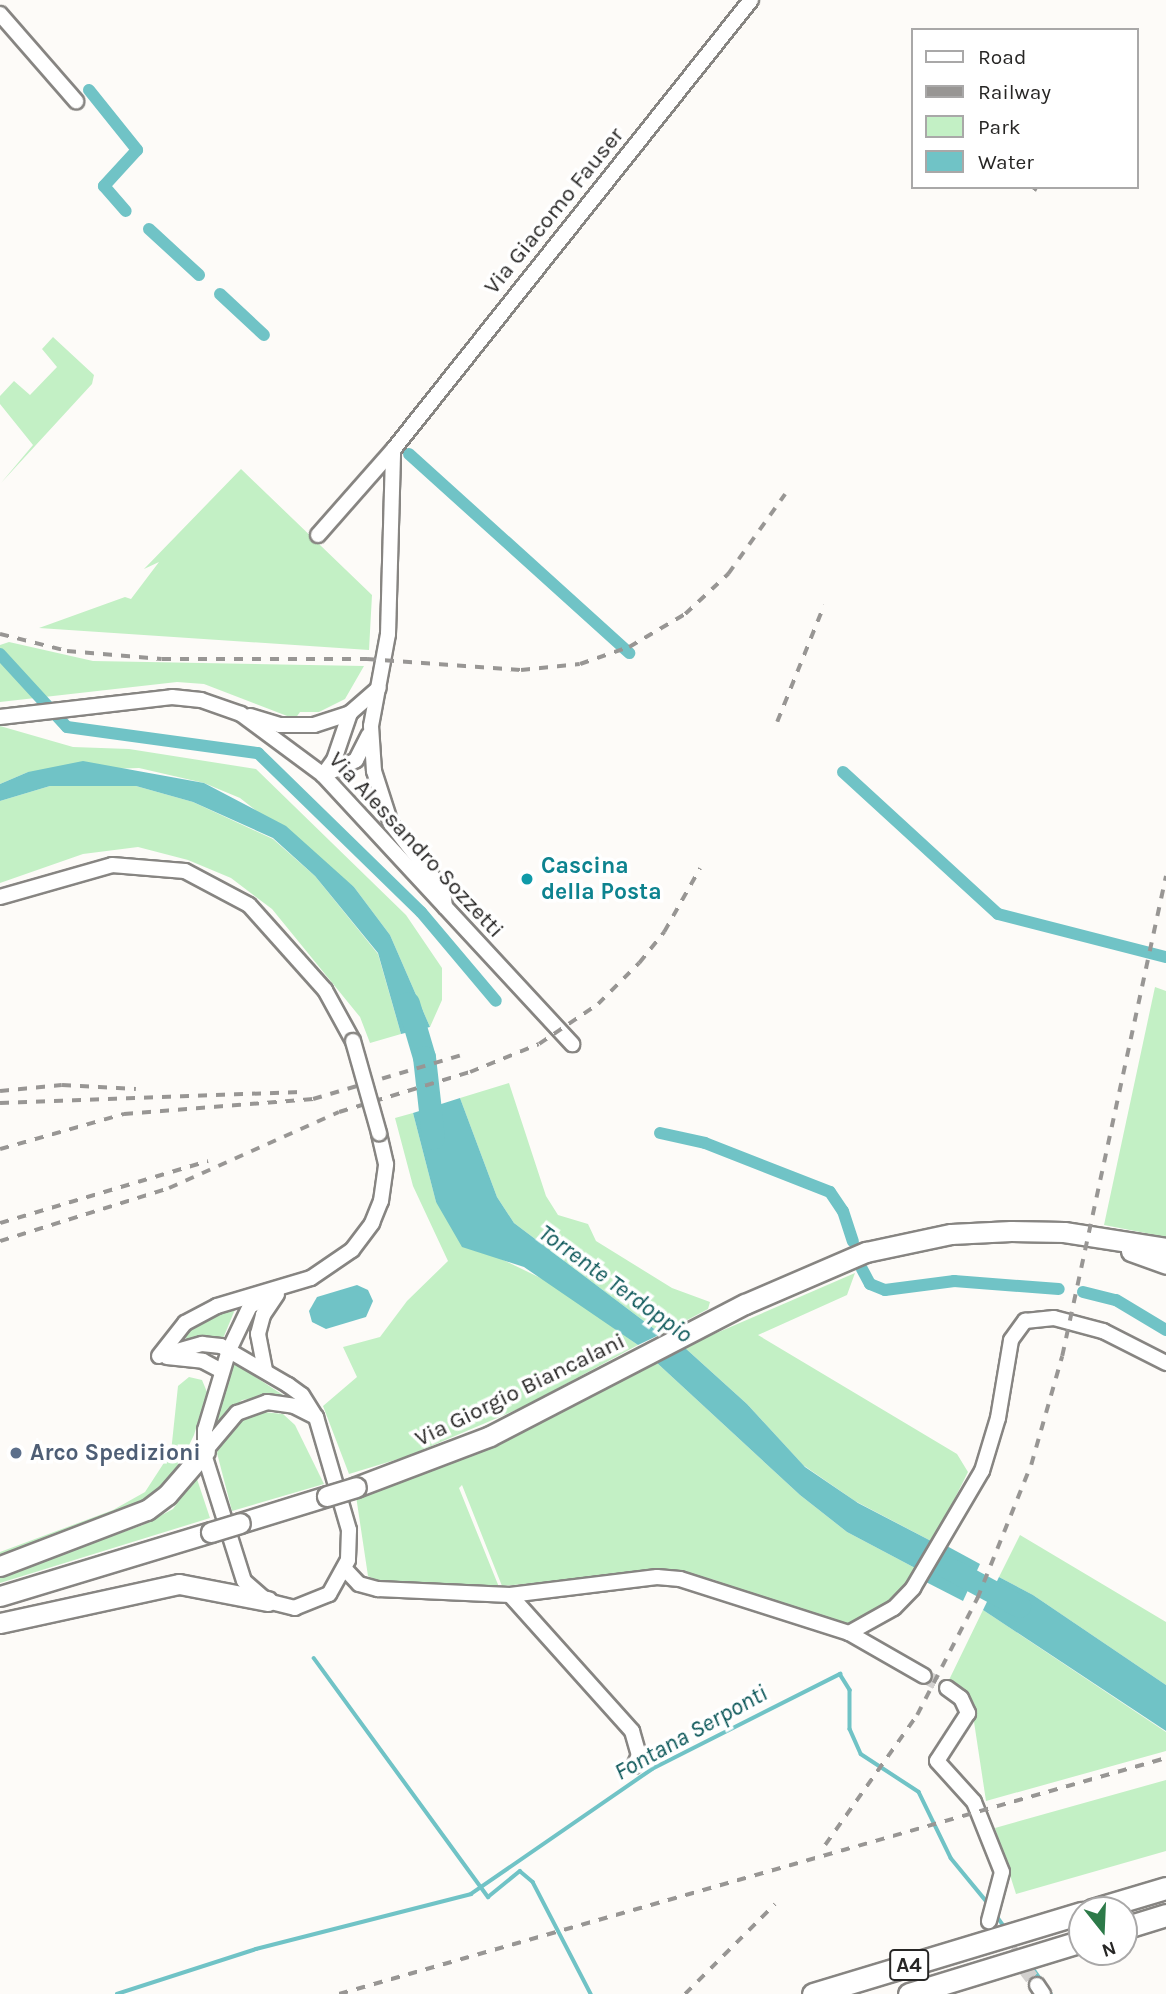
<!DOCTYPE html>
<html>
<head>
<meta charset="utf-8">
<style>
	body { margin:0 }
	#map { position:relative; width:1166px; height:1994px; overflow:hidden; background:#fdfbf8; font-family:Karla,sans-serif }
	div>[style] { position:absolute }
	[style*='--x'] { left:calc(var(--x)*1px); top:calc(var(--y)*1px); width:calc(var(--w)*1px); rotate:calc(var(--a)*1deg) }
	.green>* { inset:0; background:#c3f0c5 }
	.water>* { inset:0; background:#70c3c6 }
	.stream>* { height:3.5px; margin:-1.75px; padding:0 1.75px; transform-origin:1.75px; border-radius:1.75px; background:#70c3c6 }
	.canal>* { height:12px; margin:-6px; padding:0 6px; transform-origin:6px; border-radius:6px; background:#70c3c6 }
	.river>* { height:23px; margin:-11.5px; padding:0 11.5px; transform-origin:11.5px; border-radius:11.5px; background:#70c3c6 }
	.minor-tunnel>* { height:14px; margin-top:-7px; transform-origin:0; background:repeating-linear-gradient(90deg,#d2d0ce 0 14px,transparent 0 21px) }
	.roads { filter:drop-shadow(2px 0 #878582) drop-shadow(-2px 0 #878582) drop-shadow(0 2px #878582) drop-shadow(0 -2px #878582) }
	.minor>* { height:14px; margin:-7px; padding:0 7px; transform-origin:7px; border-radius:7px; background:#fff }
	.major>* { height:19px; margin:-9.5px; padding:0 9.5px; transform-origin:9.5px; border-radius:9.5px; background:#fff }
	.highway>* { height:21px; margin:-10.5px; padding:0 10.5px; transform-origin:10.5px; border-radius:10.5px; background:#fff }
	.rail>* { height:3.5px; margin-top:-1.75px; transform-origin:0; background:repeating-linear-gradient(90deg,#989694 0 9px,transparent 0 18px) }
	.bridges { filter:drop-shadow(2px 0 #878582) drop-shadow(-2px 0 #878582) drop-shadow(0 2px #878582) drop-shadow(0 -2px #878582) }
	.minor-bridge>* { height:14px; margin:-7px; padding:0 7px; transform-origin:7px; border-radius:7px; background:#fff }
	.major-bridge>* { height:19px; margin:-9.5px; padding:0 9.5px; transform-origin:9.5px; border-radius:9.5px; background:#fff }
	.dots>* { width:19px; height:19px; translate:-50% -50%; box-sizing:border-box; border:4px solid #fff; border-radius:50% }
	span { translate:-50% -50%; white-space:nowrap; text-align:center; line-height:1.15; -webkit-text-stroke:7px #fff; paint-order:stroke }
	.shield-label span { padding:2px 5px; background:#fff; border:2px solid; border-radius:5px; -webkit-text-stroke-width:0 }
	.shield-label { font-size:21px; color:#272625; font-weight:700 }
	.street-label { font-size:23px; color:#272625 }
	.culture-label { font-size:23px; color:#0d838f; font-weight:700 }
	.left { translate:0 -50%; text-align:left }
	.service-label { font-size:23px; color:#4e5e75; font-weight:700 }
	.water-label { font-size:24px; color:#095557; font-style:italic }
	.legend { position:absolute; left:911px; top:28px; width:228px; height:161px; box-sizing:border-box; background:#fff; border:2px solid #a9a8a8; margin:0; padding:9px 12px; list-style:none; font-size:21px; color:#272625 }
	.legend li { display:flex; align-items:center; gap:14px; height:35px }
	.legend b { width:35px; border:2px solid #a9a8a8 }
	.north { position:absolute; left:1068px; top:1896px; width:70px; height:70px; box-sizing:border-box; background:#fff; border:2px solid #a9a8a8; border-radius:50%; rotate:162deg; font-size:19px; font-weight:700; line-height:28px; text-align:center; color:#272625 }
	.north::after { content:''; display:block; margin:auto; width:24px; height:32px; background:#2d7a49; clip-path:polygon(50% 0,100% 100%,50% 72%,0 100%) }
</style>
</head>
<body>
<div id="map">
	<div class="green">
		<div style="clip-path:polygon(53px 337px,94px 375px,92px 384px,1px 483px,33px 445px,0 404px,0 396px,14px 381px,30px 395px,57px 367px,42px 349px)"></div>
		<div style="clip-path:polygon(241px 469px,372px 595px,369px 650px,39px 628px,125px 597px,131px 599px,159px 562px,144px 569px)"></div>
		<div style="clip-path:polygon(9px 642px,93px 661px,364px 666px,345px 699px,319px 712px,300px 712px,295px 719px,204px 684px,177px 682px,0 702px,0 645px)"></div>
		<div style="clip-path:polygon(0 726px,73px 747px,129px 749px,256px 769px,406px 915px,442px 968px,442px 1000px,430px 1027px,390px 935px,354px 887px,240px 798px,204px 783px,139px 768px,28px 772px,0 784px)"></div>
		<div style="clip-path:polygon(50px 786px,136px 786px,193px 802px,273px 839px,315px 876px,378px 954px,401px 1034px,370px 1043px,360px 1017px,272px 909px,231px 878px,188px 860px,138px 847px,83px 854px,0 883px,0 801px)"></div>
		<div style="clip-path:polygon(1155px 987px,1166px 991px,1166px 1237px,1104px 1225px)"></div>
		<div style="clip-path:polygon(509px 1083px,546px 1196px,558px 1215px,588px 1224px,596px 1241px,672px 1288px,710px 1302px,708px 1309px,661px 1334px,514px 1223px,497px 1197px,460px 1098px)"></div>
		<div style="clip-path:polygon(413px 1113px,436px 1202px,497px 1257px,551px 1283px,638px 1345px,525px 1406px,408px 1456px,349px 1474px,323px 1406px,357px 1377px,343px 1347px,380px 1337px,407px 1301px,448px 1261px,413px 1186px,395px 1118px)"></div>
		<div style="clip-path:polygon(855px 1273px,847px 1295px,758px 1335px,957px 1454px,968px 1472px,933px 1542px,855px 1501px,803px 1465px,747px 1404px,684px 1347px)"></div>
		<div style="clip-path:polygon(236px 1307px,222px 1341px,187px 1341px,183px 1333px,188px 1328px,212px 1314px)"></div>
		<div style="clip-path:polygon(656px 1362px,800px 1495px,847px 1532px,917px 1569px,889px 1605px,862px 1621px,841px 1624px,773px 1605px,715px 1580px,670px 1570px,502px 1586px,462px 1485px,459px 1488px,499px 1587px,380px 1582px,368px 1576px,356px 1496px,497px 1443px)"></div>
		<div style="clip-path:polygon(234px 1363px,283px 1395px,242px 1400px,218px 1421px,214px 1419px)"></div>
		<div style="clip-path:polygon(189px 1377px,202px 1380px,207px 1392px,194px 1435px,175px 1474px,150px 1499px,0 1558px,0 1552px,113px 1510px,145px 1492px,171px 1452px,178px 1386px)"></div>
		<div style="clip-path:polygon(263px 1412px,283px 1414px,295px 1425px,324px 1484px,232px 1511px,217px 1453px,220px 1442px,239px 1421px)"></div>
		<div style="clip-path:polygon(196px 1476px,210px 1518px,0 1583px,0 1576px,143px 1525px,173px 1509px)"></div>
		<div style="clip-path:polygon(1020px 1535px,1166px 1622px,1166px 1685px,1033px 1595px,999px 1577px)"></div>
		<div style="clip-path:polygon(983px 1610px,1166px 1732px,1166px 1751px,986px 1801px,971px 1702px,948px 1682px)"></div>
		<div style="clip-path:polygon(1166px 1780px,1166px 1851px,1016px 1894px,995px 1828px)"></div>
	</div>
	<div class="water">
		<div style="clip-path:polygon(83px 761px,204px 783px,286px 826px,354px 887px,390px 935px,430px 1027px,401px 1034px,378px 953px,315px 876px,273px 838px,193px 802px,136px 786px,50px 786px,0 801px,0 784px,28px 772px)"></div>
		<div style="clip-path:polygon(460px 1098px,497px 1197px,514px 1223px,661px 1334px,638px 1345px,524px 1267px,462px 1247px,436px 1202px,413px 1113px)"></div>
		<div style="clip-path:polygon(357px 1285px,368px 1290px,373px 1301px,366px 1317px,326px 1329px,312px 1322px,309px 1311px,317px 1297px)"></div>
		<div style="clip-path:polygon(684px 1347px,747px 1404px,805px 1467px,858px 1503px,933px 1542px,917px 1569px,847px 1532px,800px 1495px,656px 1362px)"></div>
		<div style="clip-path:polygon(945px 1545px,980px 1564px,963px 1601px,924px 1581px)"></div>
		<div style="clip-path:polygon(999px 1577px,1033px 1595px,1166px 1685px,1166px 1731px,983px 1610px)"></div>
	</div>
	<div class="stream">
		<div style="--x:314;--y:1658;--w:296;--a:53.9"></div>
		<div style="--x:488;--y:1897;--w:41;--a:-39.1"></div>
		<div style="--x:520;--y:1871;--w:17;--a:40"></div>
		<div style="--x:533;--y:1882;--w:126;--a:62.6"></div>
		<div style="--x:996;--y:1915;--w:17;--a:54"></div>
		<div style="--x:1030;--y:1964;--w:37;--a:55"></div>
		<div style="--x:117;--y:1994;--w:146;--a:-17.9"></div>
		<div style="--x:256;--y:1949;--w:222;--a:-14.3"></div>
		<div style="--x:471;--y:1894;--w:220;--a:-34.6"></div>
		<div style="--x:652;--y:1769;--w:211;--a:-26.8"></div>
		<div style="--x:840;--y:1674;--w:19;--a:58"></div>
		<div style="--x:850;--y:1690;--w:39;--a:90"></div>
		<div style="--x:850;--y:1729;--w:27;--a:66"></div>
		<div style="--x:861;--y:1754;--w:69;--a:33.2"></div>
		<div style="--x:919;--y:1792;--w:73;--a:64.1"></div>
		<div style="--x:951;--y:1858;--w:58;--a:50.6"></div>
	</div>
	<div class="canal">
		<div style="--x:89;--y:90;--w:77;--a:51.3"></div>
		<div style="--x:137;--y:150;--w:49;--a:132.5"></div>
		<div style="--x:104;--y:186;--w:33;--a:49"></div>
		<div style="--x:149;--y:229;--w:68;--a:42.6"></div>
		<div style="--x:220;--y:294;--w:60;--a:43"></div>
		<div style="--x:409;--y:454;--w:297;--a:42.1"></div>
		<div style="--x:0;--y:654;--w:99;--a:47.5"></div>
		<div style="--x:67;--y:727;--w:193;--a:7.8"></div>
		<div style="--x:258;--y:753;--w:228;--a:44.3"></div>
		<div style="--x:421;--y:912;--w:116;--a:49.9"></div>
		<div style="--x:843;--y:772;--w:210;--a:42.5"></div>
		<div style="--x:998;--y:914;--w:173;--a:14.4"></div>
		<div style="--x:660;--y:1133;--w:46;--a:12.5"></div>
		<div style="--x:705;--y:1143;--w:134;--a:21.4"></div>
		<div style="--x:830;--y:1192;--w:23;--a:56"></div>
		<div style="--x:843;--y:1211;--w:32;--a:72"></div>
		<div style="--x:862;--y:1269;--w:17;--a:62"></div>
		<div style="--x:870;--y:1284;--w:16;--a:22"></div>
		<div style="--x:885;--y:1290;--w:70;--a:-7.4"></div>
		<div style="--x:954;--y:1281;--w:105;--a:4.4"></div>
		<div style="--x:1083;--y:1292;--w:34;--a:14"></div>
		<div style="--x:1116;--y:1300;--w:58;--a:31"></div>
	</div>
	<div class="river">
		<div style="--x:408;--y:1003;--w:56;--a:73.5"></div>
		<div style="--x:424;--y:1057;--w:81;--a:83.6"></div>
		<div style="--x:947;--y:1567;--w:82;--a:28.4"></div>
	</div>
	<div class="minor-tunnel">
		<div style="--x:924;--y:1676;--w:26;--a:28"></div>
		<div style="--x:998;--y:1933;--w:65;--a:53.1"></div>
	</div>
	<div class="roads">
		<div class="minor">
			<div style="--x:0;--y:14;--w:116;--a:48.9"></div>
			<div style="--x:318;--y:535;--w:113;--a:-48.6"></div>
			<div style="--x:250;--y:716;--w:31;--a:17"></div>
			<div style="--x:280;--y:725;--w:34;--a:0"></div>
			<div style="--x:314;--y:725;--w:38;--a:-18"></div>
			<div style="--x:350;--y:713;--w:38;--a:-41"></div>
			<div style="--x:0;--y:717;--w:173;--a:-6.6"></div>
			<div style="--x:172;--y:697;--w:29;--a:6"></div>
			<div style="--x:201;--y:700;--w:42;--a:19.3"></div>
			<div style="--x:241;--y:714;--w:102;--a:36.6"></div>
			<div style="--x:323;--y:775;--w:367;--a:47.2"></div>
			<div style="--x:323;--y:775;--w:19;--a:-54"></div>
			<div style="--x:334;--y:760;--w:50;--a:-71.2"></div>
			<div style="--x:323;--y:775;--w:36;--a:-24"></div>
			<div style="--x:356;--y:760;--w:28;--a:-63"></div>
			<div style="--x:0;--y:897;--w:116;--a:-15.9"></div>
			<div style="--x:112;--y:865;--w:73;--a:4.7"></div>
			<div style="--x:185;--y:871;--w:72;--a:28"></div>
			<div style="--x:249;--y:905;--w:114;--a:48.2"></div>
			<div style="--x:325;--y:990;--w:58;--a:61.2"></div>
			<div style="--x:445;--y:907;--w:17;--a:-97"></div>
			<div style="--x:443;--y:890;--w:84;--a:-128.2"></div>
			<div style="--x:391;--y:824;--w:56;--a:-107.8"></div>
			<div style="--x:374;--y:771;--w:45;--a:-93.8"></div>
			<div style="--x:371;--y:726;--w:94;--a:-79.5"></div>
			<div style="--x:388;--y:634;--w:184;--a:-88.4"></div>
			<div style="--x:393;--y:450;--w:575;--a:-51.5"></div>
			<div style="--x:163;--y:1355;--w:41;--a:-15.8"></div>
			<div style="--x:202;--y:1344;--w:19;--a:6"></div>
			<div style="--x:221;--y:1346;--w:78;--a:30.2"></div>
			<div style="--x:288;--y:1385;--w:17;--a:36"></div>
			<div style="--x:302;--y:1395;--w:25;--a:58"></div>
			<div style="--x:159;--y:1356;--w:42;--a:-51.8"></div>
			<div style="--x:185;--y:1323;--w:36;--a:-28"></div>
			<div style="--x:217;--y:1306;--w:98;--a:-16.6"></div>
			<div style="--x:311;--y:1278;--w:50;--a:-34.3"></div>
			<div style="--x:352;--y:1250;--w:34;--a:-53"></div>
			<div style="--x:372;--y:1223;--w:24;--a:-68"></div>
			<div style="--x:381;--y:1201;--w:37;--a:-82"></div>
			<div style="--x:386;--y:1164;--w:32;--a:-103"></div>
			<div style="--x:167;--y:1357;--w:36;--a:6"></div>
			<div style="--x:203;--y:1361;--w:21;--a:28"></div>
			<div style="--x:265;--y:1370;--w:37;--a:-101"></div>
			<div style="--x:258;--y:1334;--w:20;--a:-75"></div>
			<div style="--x:263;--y:1315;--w:25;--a:-56"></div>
			<div style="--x:267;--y:1402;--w:27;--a:8"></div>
			<div style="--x:294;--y:1406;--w:25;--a:27"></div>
			<div style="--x:316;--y:1417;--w:118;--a:73.7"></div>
			<div style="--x:349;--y:1530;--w:30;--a:92"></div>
			<div style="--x:348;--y:1560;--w:39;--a:119"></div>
			<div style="--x:329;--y:1594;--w:37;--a:158"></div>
			<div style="--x:295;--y:1608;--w:29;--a:-166"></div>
			<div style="--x:267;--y:1601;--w:30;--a:-139"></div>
			<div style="--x:244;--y:1581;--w:130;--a:-107.5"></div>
			<div style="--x:205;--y:1457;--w:6;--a:-90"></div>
			<div style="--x:205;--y:1451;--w:50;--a:-49.9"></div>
			<div style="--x:237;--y:1413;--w:32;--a:-20"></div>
			<div style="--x:205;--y:1451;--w:21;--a:-90"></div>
			<div style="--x:205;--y:1430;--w:84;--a:-73.3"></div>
			<div style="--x:229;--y:1350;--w:49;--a:-64.5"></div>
			<div style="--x:250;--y:1306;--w:15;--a:-28"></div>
			<div style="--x:344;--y:1568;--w:22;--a:47"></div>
			<div style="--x:359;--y:1584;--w:20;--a:15"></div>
			<div style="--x:378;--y:1589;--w:132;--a:2.6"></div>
			<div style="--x:510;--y:1595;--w:148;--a:-7"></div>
			<div style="--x:657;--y:1577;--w:23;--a:5"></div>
			<div style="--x:680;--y:1579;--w:177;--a:17.7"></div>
			<div style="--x:849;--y:1633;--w:51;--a:-29.1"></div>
			<div style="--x:894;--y:1608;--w:28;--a:-46"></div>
			<div style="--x:913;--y:1588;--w:136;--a:-59.5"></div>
			<div style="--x:982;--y:1471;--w:55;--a:-73.2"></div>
			<div style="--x:998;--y:1418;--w:79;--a:-80.5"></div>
			<div style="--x:1011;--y:1340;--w:24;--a:-54"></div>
			<div style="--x:1025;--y:1321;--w:29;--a:-6"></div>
			<div style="--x:1054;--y:1318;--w:51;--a:14.9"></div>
			<div style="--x:1103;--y:1331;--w:71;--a:26.9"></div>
			<div style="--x:510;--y:1595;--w:183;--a:48.1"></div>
			<div style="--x:632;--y:1731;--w:25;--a:74"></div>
			<div style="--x:639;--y:1755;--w:12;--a:114"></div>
			<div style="--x:849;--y:1633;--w:86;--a:29.8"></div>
			<div style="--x:947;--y:1688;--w:17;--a:36"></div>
			<div style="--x:961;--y:1698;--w:17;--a:65"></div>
			<div style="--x:968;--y:1713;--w:57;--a:122.9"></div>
			<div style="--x:937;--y:1761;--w:55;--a:47.9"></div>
			<div style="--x:974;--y:1802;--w:75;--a:68.2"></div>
			<div style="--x:1002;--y:1872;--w:51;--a:104.9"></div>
			<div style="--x:1037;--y:1985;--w:11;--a:56"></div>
		</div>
		<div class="major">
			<div style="--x:1131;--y:1251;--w:37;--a:20"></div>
			<div style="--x:356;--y:1487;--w:143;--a:-20.8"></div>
			<div style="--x:490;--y:1436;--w:287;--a:-27.4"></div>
			<div style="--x:745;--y:1304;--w:132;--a:-23.3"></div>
			<div style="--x:866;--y:1252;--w:87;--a:-12"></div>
			<div style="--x:951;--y:1234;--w:60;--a:-2.9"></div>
			<div style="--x:1011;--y:1231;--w:53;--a:1.1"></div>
			<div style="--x:1064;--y:1232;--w:103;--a:8.9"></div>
			<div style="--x:240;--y:1523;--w:91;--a:-17.2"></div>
			<div style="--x:0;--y:1566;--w:157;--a:-20.9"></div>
			<div style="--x:147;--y:1510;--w:25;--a:-37"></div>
			<div style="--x:167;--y:1495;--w:58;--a:-49.2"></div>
			<div style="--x:0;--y:1596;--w:220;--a:-16.9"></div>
			<div style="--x:0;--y:1623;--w:183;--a:-12.3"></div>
			<div style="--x:179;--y:1584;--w:90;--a:10.9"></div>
		</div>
		<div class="highway">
			<div style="--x:1092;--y:1910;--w:77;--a:-16.6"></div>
			<div style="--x:1124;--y:1928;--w:44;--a:-17.2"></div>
			<div style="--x:813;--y:1994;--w:281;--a:-16.8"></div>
			<div style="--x:909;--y:1994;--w:181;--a:-17"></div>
		</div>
	</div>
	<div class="rail">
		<div style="--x:1034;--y:191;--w:4;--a:-63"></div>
		<div style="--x:0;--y:634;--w:69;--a:14.2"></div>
		<div style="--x:67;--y:651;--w:95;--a:4.8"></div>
		<div style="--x:162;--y:659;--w:205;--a:0"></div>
		<div style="--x:367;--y:659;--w:154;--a:4.1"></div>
		<div style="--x:521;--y:670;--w:59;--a:-5.8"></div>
		<div style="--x:580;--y:664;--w:52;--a:-19.1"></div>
		<div style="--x:629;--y:647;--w:65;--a:-30.5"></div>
		<div style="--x:685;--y:614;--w:59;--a:-42.9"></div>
		<div style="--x:728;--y:574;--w:98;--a:-54.5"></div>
		<div style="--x:777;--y:722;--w:126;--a:-68.1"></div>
		<div style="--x:0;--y:1091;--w:62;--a:-5.5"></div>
		<div style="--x:62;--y:1085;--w:74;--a:3.1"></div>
		<div style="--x:0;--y:1103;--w:301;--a:-2.1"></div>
		<div style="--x:0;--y:1149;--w:129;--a:-15.8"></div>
		<div style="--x:124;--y:1114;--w:190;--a:-4.5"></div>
		<div style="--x:313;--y:1099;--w:159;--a:-16.5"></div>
		<div style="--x:0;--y:1223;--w:217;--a:-16.6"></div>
		<div style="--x:0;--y:1241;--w:177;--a:-17.4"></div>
		<div style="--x:169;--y:1188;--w:186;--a:-24.1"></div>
		<div style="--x:339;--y:1112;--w:137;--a:-17"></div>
		<div style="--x:470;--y:1072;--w:74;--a:-22.1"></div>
		<div style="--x:539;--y:1044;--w:71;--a:-34.1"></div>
		<div style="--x:598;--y:1004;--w:58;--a:-45"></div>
		<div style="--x:639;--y:963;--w:40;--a:-51"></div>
		<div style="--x:664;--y:932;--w:73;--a:-60.6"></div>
		<div style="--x:825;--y:1845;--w:159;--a:-54.7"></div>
		<div style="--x:917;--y:1715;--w:131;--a:-62.7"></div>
		<div style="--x:977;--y:1599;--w:144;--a:-68.1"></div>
		<div style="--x:1031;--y:1465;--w:113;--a:-74.1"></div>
		<div style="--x:1062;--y:1356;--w:491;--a:-77.8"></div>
		<div style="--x:339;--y:1994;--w:860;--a:-15.93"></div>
		<div style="--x:685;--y:1994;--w:127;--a:-45"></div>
	</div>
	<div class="bridges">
		<div class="minor-bridge">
			<div style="--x:353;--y:1041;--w:96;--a:74.2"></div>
		</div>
		<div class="major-bridge">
			<div style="--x:327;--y:1496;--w:30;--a:-17"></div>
			<div style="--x:211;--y:1532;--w:30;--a:-17"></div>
		</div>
	</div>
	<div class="dots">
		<div style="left:527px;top:879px;background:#0f9aa8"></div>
		<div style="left:16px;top:1453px;background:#5c6f8a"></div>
	</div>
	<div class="shield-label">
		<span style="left:909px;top:1965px">A4</span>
	</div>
	<div class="street-label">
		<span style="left:554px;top:211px;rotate:-51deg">Via Giacomo Fauser</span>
		<span style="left:416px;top:845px;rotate:47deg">Via Alessandro Sozzetti</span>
		<span style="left:520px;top:1390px;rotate:-26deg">Via Giorgio Biancalani</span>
	</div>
	<div class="culture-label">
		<span class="left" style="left:541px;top:879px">Cascina<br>della Posta</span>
	</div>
	<div class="service-label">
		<span class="left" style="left:30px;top:1453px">Arco Spedizioni</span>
	</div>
	<div class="water-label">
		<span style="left:615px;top:1284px;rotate:36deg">Torrente Terdoppio</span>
		<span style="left:691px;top:1733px;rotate:-29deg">Fontana Serponti</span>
	</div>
	<ul class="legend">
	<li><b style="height:9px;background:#fff"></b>Road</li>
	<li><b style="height:9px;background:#989694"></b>Railway</li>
	<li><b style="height:19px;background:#c3f0c5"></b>Park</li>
	<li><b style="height:19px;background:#70c3c6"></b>Water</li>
	</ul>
	<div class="north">N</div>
</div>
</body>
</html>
